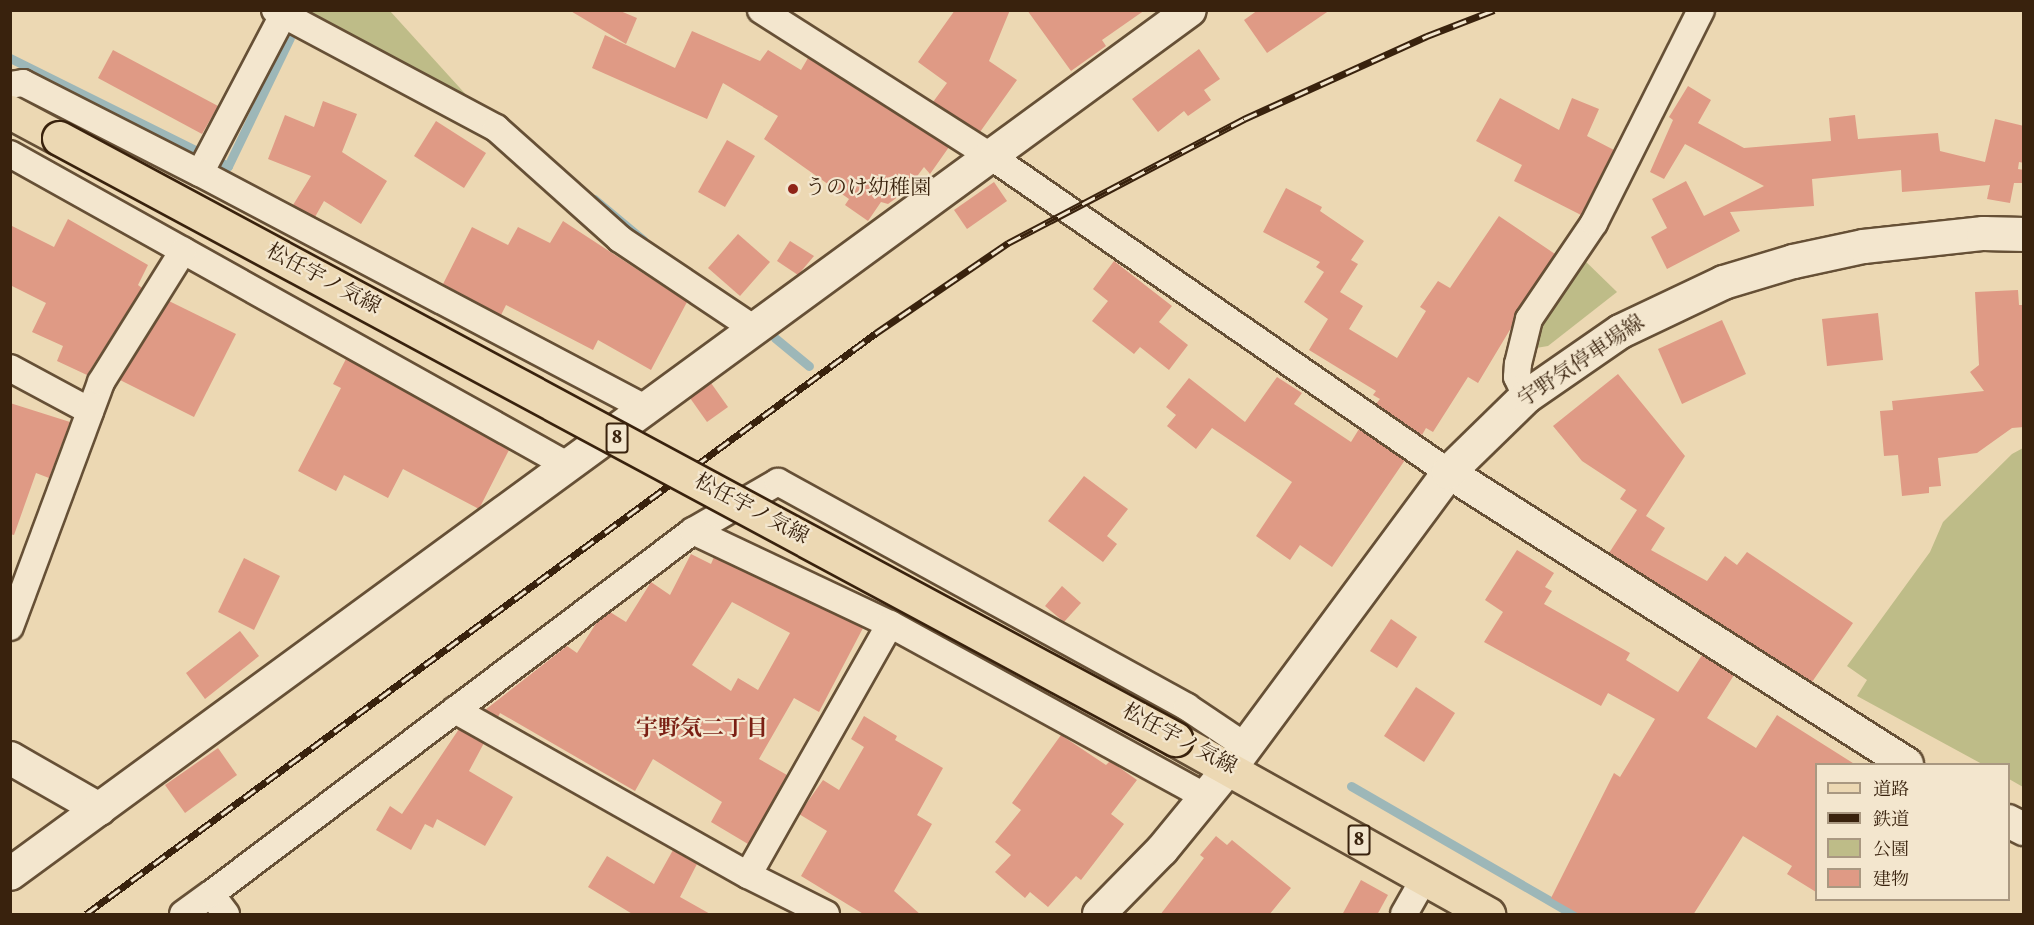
<!DOCTYPE html>
<html>
<head>
<meta charset="utf-8">
<style>
	body { margin:0 }
	#map { position:relative; width:2034px; height:925px; overflow:hidden; background:#ecd8b3; font-family:Vollkorn,"Noto Serif JP",serif }
	div>[style] { position:absolute }
	[style*='--x'] { left:calc(var(--x)*1px); top:calc(var(--y)*1px); width:calc(var(--w)*1px); rotate:calc(var(--a)*1deg) }
	.green>* { inset:0; background:#bebc88 }
	.stream>* { height:9px; margin:-4.5px; padding:0 4.5px; transform-origin:4.5px; border-radius:4.5px; background:#9db7b8 }
	.building>* { inset:0; background:#df9a85 }
	.roads { filter:drop-shadow(2px 0 #665036) drop-shadow(-2px 0 #665036) drop-shadow(0 2px #665036) drop-shadow(0 -2px #665036) }
	.minor>* { height:26px; margin:-13px; padding:0 13px; transform-origin:13px; border-radius:13px; background:#f3e6ce }
	.tertiary>* { height:32px; margin:-16px; padding:0 16px; transform-origin:16px; border-radius:16px; background:#f3e6ce }
	.secondary>* { height:33px; margin:-16.5px; padding:0 16.5px; transform-origin:16.5px; border-radius:16.5px; background:#f3e6ce }
	.primary>* { height:33px; margin:-16.5px; padding:0 16.5px; transform-origin:16.5px; border-radius:16.5px; background:#ecd8b3 }
	.rail>* { height:7px; margin-top:-3.5px; transform-origin:0; background:repeating-linear-gradient(90deg,#f3e6ce 0 14px,#39220d 0 28px); box-sizing:border-box; border-block:2px solid #39220d }
	.bridges { filter:drop-shadow(2px 0 #39220d) drop-shadow(-2px 0 #39220d) drop-shadow(0 2px #39220d) drop-shadow(0 -2px #39220d) }
	.primary-bridge>* { height:33px; margin:-16.5px; padding:0 16.5px; transform-origin:16.5px; border-radius:16.5px; background:#ecd8b3 }
	.dots>* { width:16px; height:16px; translate:-50% -50%; box-sizing:border-box; border:3px solid #f3e6ce; border-radius:50% }
	span { translate:-50% -50%; white-space:nowrap; text-align:center; line-height:1.15; -webkit-text-stroke:4.5px #f3e6ce; paint-order:stroke }
	.shield-label span { padding:2px 4px; background:#f3e6ce; border:2px solid; border-radius:4px; -webkit-text-stroke-width:0 }
	.shield-label { font-size:20px; color:#39220d; font-weight:700 }
	.poi-label { font-size:21px; color:#39220d }
	.left { translate:0 -50%; text-align:left }
	.street-label { font-size:21px; color:#39220d }
	.neighbourhood-label { font-size:22px; color:#7a1f14; font-weight:700 }
	.frame { position:absolute; inset:0; border:12px solid #39220d; pointer-events:none }
	.legend { position:absolute; left:1815px; top:763px; width:195px; height:138px; box-sizing:border-box; background:#f3e6ce; border:2px solid #a99881; margin:0; padding:8px 10px; list-style:none; font-size:18px; color:#39220d }
	.legend li { display:flex; align-items:center; gap:12px; height:30px }
	.legend b { width:30px; border:2px solid #a99881 }
</style>
</head>
<body>
<div id="map">
	<div class="green">
		<div style="clip-path:polygon(302px 11px,390px 11px,479px 109px)"></div>
		<div style="clip-path:polygon(1579px 255px,1617px 292px,1548px 346px,1536px 348px,1532px 334px)"></div>
		<div style="clip-path:polygon(2023px 448px,2023px 787px,2009px 779px,2008px 764px,1982px 764px,1857px 696px,1867px 680px,1847px 666px,1930px 552px,1943px 522px,2012px 454px)"></div>
	</div>
	<div class="stream">
		<div style="--x:10;--y:58;--w:209;--a:26.4"></div>
		<div style="--x:220;--y:162;--w:9;--a:27"></div>
		<div style="--x:228;--y:166;--w:142;--a:-64.2"></div>
		<div style="--x:594;--y:199;--w:64;--a:39.9"></div>
		<div style="--x:775;--y:338;--w:44;--a:39.5"></div>
		<div style="--x:1351;--y:786;--w:256;--a:30"></div>
	</div>
	<div class="building">
		<div style="clip-path:polygon(569px 10px,618px 10px,637px 18px,626px 44px)"></div>
		<div style="clip-path:polygon(955px 10px,1010px 10px,989px 61px,1017px 80px,980px 132px,933px 102px,947px 83px,918px 62px)"></div>
		<div style="clip-path:polygon(1027px 10px,1145px 10px,1102px 40px,1106px 46px,1071px 71px)"></div>
		<div style="clip-path:polygon(1258px 10px,1330px 10px,1267px 53px,1244px 20px)"></div>
		<div style="clip-path:polygon(692px 31px,760px 61px,768px 50px,801px 70px,808px 58px,949px 147px,930px 174px,924px 167px,906px 191px,888px 204px,881px 202px,868px 221px,845px 205px,849px 199px,764px 139px,778px 116px,723px 83px,707px 119px,592px 68px,605px 35px,675px 68px)"></div>
		<div style="clip-path:polygon(1199px 49px,1220px 79px,1204px 90px,1211px 100px,1188px 116px,1184px 111px,1158px 132px,1132px 99px)"></div>
		<div style="clip-path:polygon(113px 50px,218px 106px,202px 134px,98px 78px)"></div>
		<div style="clip-path:polygon(1688px 86px,1711px 100px,1698px 123px,1744px 148px,1831px 141px,1829px 118px,1855px 115px,1858px 139px,1938px 133px,1940px 151px,1985px 162px,1995px 119px,2024px 126px,2024px 163px,2019px 162px,2018px 169px,2024px 170px,2024px 183px,2014px 183px,2010px 203px,1987px 199px,1990px 185px,1902px 192px,1901px 170px,1812px 179px,1814px 206px,1730px 212px,1740px 231px,1667px 269px,1651px 237px,1667px 228px,1652px 199px,1686px 181px,1704px 216px,1764px 186px,1685px 144px,1664px 179px,1650px 172px,1673px 120px,1669px 117px)"></div>
		<div style="clip-path:polygon(1500px 98px,1559px 130px,1572px 98px,1599px 109px,1587px 136px,1614px 150px,1581px 215px,1514px 181px,1522px 165px,1476px 141px)"></div>
		<div style="clip-path:polygon(323px 101px,357px 114px,342px 152px,387px 181px,361px 224px,324px 201px,315px 217px,293px 205px,311px 176px,268px 159px,285px 115px,314px 127px)"></div>
		<div style="clip-path:polygon(436px 121px,486px 153px,464px 188px,414px 156px)"></div>
		<div style="clip-path:polygon(727px 140px,755px 156px,725px 207px,698px 192px)"></div>
		<div style="clip-path:polygon(994px 182px,1007px 201px,967px 229px,954px 210px)"></div>
		<div style="clip-path:polygon(1286px 188px,1322px 207px,1320px 211px,1364px 241px,1351px 260px,1358px 264px,1340px 292px,1363px 306px,1349px 329px,1397px 358px,1426px 311px,1420px 307px,1438px 281px,1450px 288px,1499px 216px,1555px 254px,1517px 311px,1511px 328px,1478px 383px,1468px 377px,1433px 432px,1426px 428px,1422px 435px,1376px 404px,1380px 399px,1373px 395px,1376px 391px,1309px 350px,1328px 319px,1304px 302px,1324px 272px,1316px 267px,1320px 262px,1263px 232px)"></div>
		<div style="clip-path:polygon(68px 219px,148px 265px,138px 285px,142px 288px,87px 375px,57px 361px,63px 346px,32px 332px,46px 303px,10px 285px,10px 225px,54px 247px)"></div>
		<div style="clip-path:polygon(563px 221px,687px 302px,651px 370px,598px 340px,593px 350px,506px 305px,501px 315px,443px 284px,472px 227px,508px 245px,518px 227px,550px 243px)"></div>
		<div style="clip-path:polygon(738px 234px,770px 262px,740px 296px,708px 268px)"></div>
		<div style="clip-path:polygon(790px 241px,814px 256px,798px 275px,777px 261px)"></div>
		<div style="clip-path:polygon(1114px 261px,1172px 306px,1159px 322px,1188px 345px,1169px 370px,1140px 347px,1134px 354px,1092px 321px,1108px 301px,1093px 289px)"></div>
		<div style="clip-path:polygon(2018px 290px,2019px 305px,2024px 305px,2024px 427px,2012px 428px,1977px 453px,1938px 458px,1941px 486px,1929px 487px,1929px 493px,1902px 496px,1898px 455px,1884px 456px,1880px 411px,1893px 410px,1892px 401px,1984px 391px,1970px 372px,1979px 365px,1975px 292px)"></div>
		<div style="clip-path:polygon(169px 301px,236px 334px,194px 417px,120px 380px)"></div>
		<div style="clip-path:polygon(1878px 313px,1883px 360px,1827px 366px,1822px 319px)"></div>
		<div style="clip-path:polygon(1722px 320px,1746px 374px,1682px 404px,1658px 349px)"></div>
		<div style="clip-path:polygon(346px 359px,509px 450px,479px 509px,403px 469px,388px 498px,344px 475px,336px 491px,298px 471px,341px 388px,333px 384px)"></div>
		<div style="clip-path:polygon(1618px 374px,1685px 456px,1646px 516px,1665px 528px,1651px 550px,1707px 581px,1725px 556px,1737px 565px,1747px 552px,1853px 623px,1812px 682px,1609px 553px,1637px 510px,1620px 499px,1626px 490px,1582px 461px,1553px 426px)"></div>
		<div style="clip-path:polygon(1277px 377px,1302px 393px,1294px 404px,1351px 442px,1359px 429px,1405px 460px,1332px 567px,1300px 545px,1290px 560px,1256px 536px,1292px 482px,1212px 428px,1196px 449px,1167px 426px,1176px 415px,1166px 407px,1189px 378px,1245px 422px)"></div>
		<div style="clip-path:polygon(711px 383px,728px 407px,707px 422px,690px 398px)"></div>
		<div style="clip-path:polygon(10px 403px,70px 422px,49px 478px,36px 473px,14px 535px,10px 534px)"></div>
		<div style="clip-path:polygon(1084px 476px,1128px 509px,1107px 536px,1117px 544px,1103px 562px,1048px 521px)"></div>
		<div style="clip-path:polygon(1517px 550px,1554px 573px,1545px 587px,1552px 591px,1544px 604px,1630px 653px,1626px 660px,1678px 692px,1702px 655px,1734px 675px,1707px 718px,1756px 748px,1777px 715px,1856px 765px,1816px 765px,1816px 892px,1787px 874px,1792px 866px,1743px 836px,1693px 915px,1581px 915px,1551px 898px,1614px 773px,1620px 777px,1655px 719px,1608px 693px,1601px 706px,1484px 642px,1503px 612px,1485px 600px)"></div>
		<div style="clip-path:polygon(evenodd,691px 554px,711px 564px,714px 557px,863px 628px,819px 712px,794px 698px,759px 759px,787px 775px,748px 844px,711px 822px,722px 802px,653px 759px,635px 791px,500px 713px,498px 717px,485px 710px,567px 646px,577px 653px,597px 622px,610px 612px,626px 622px,651px 582px,670px 595px,691px 554px,732px 602px,790px 633px,758px 690px,738px 678px,731px 691px,692px 665px,732px 602px)"></div>
		<div style="clip-path:polygon(244px 558px,280px 576px,254px 630px,218px 612px)"></div>
		<div style="clip-path:polygon(1062px 586px,1081px 603px,1064px 622px,1045px 606px)"></div>
		<div style="clip-path:polygon(1391px 619px,1417px 637px,1397px 668px,1370px 651px)"></div>
		<div style="clip-path:polygon(240px 631px,259px 656px,205px 699px,186px 673px)"></div>
		<div style="clip-path:polygon(1416px 687px,1455px 713px,1424px 762px,1384px 736px)"></div>
		<div style="clip-path:polygon(864px 716px,897px 736px,895px 740px,943px 768px,917px 815px,932px 824px,894px 891px,921px 915px,865px 915px,801px 876px,827px 831px,799px 814px,823px 780px,839px 790px,864px 747px,851px 739px)"></div>
		<div style="clip-path:polygon(459px 729px,484px 743px,469px 771px,513px 797px,485px 846px,437px 819px,433px 828px,425px 824px,411px 850px,376px 830px,390px 806px,402px 814px)"></div>
		<div style="clip-path:polygon(1061px 735px,1106px 765px,1110px 761px,1137px 780px,1111px 814px,1124px 824px,1081px 880px,1076px 876px,1048px 907px,1030px 892px,1025px 898px,995px 872px,1011px 855px,995px 842px,1021px 810px,1012px 803px)"></div>
		<div style="clip-path:polygon(218px 748px,237px 775px,185px 813px,165px 785px)"></div>
		<div style="clip-path:polygon(1216px 836px,1227px 845px,1232px 840px,1291px 888px,1269px 915px,1160px 915px,1204px 858px,1200px 855px)"></div>
		<div style="clip-path:polygon(673px 850px,697px 864px,680px 897px,712px 915px,634px 915px,588px 887px,607px 856px,654px 884px)"></div>
		<div style="clip-path:polygon(1361px 880px,1388px 895px,1377px 915px,1342px 915px)"></div>
	</div>
	<div class="roads">
		<div class="minor">
			<div style="--x:275;--y:10;--w:251;--a:28.1"></div>
			<div style="--x:496;--y:128;--w:166;--a:41.8"></div>
			<div style="--x:620;--y:239;--w:160;--a:33.8"></div>
			<div style="--x:761;--y:10;--w:274;--a:32.5"></div>
			<div style="--x:992;--y:157;--w:554;--a:34.64"></div>
			<div style="--x:283;--y:15;--w:178;--a:117.7"></div>
			<div style="--x:200;--y:173;--w:503;--a:27.84"></div>
			<div style="--x:10;--y:85;--w:13;--a:-9"></div>
			<div style="--x:23;--y:83;--w:199;--a:27"></div>
			<div style="--x:10;--y:154;--w:638;--a:29.18"></div>
			<div style="--x:10;--y:368;--w:91;--a:28.3"></div>
			<div style="--x:1526;--y:396;--w:21;--a:-115"></div>
			<div style="--x:1517;--y:377;--w:13;--a:-86"></div>
			<div style="--x:1518;--y:364;--w:46;--a:-76.3"></div>
			<div style="--x:1529;--y:319;--w:116;--a:-55.9"></div>
			<div style="--x:1594;--y:223;--w:238;--a:-63.3"></div>
			<div style="--x:693;--y:531;--w:98;--a:-30"></div>
			<div style="--x:778;--y:482;--w:467;--a:28.8"></div>
			<div style="--x:1187;--y:707;--w:70;--a:33.9"></div>
			<div style="--x:10;--y:627;--w:261;--a:-69.6"></div>
			<div style="--x:101;--y:382;--w:155;--a:-58"></div>
			<div style="--x:455;--y:710;--w:336;--a:29.4"></div>
			<div style="--x:183;--y:914;--w:34;--a:-36"></div>
			<div style="--x:226;--y:914;--w:25;--a:-127"></div>
			<div style="--x:211;--y:894;--w:603;--a:-36.98"></div>
			<div style="--x:693;--y:531;--w:218;--a:25.3"></div>
			<div style="--x:890;--y:624;--w:362;--a:28.7"></div>
			<div style="--x:826;--y:914;--w:87;--a:-153.4"></div>
			<div style="--x:748;--y:875;--w:288;--a:-60.5"></div>
			<div style="--x:1404;--y:914;--w:43;--a:-60.4"></div>
		</div>
		<div class="tertiary">
			<div style="--x:1448;--y:472;--w:544;--a:32.46"></div>
			<div style="--x:10;--y:758;--w:103;--a:29.8"></div>
			<div style="--x:2008;--y:821;--w:18;--a:27"></div>
			<div style="--x:10;--y:874;--w:1462;--a:-36.21"></div>
			<div style="--x:1099;--y:914;--w:90;--a:-45.5"></div>
			<div style="--x:1162;--y:850;--w:107;--a:-50.7"></div>
		</div>
		<div class="secondary">
			<div style="--x:1230;--y:767;--w:367;--a:-53.5"></div>
			<div style="--x:1448;--y:472;--w:109;--a:-44.3"></div>
			<div style="--x:1526;--y:396;--w:114;--a:-34.7"></div>
			<div style="--x:1620;--y:331;--w:114;--a:-25.4"></div>
			<div style="--x:1723;--y:282;--w:73;--a:-16.7"></div>
			<div style="--x:1793;--y:261;--w:72;--a:-12.1"></div>
			<div style="--x:1863;--y:246;--w:121;--a:-6.2"></div>
			<div style="--x:1983;--y:233;--w:41;--a:1.4"></div>
		</div>
		<div class="primary">
			<div style="--x:10;--y:112;--w:55;--a:28"></div>
			<div style="--x:1175;--y:739;--w:359;--a:29.2"></div>
		</div>
	</div>
	<div class="rail">
		<div style="--x:86;--y:914;--w:981;--a:-36.33"></div>
		<div style="--x:876;--y:333;--w:160;--a:-34.3"></div>
		<div style="--x:1008;--y:243;--w:267;--a:-27.7"></div>
		<div style="--x:1244;--y:119;--w:201;--a:-24.4"></div>
		<div style="--x:1427;--y:36;--w:72;--a:-21.2"></div>
	</div>
	<div class="bridges">
		<div class="primary-bridge">
			<div style="--x:59;--y:138;--w:1268;--a:28.3"></div>
		</div>
	</div>
	<div class="dots">
		<div style="left:793px;top:189px;background:#8f2418"></div>
	</div>
	<div class="shield-label">
		<span style="left:617px;top:438px">8</span>
		<span style="left:1359px;top:840px">8</span>
	</div>
	<div class="poi-label">
		<span class="left" style="left:805px;top:189px">うのけ幼稚園</span>
	</div>
	<div class="street-label">
		<span style="left:323px;top:280px;rotate:28deg">松任宇ノ気線</span>
		<span style="left:1582px;top:362px;rotate:-34deg">宇野気停車場線</span>
		<span style="left:751px;top:510px;rotate:28deg">松任宇ノ気線</span>
		<span style="left:1179px;top:740px;rotate:28deg">松任宇ノ気線</span>
	</div>
	<div class="neighbourhood-label">
		<span style="left:702px;top:730px">宇野気二丁目</span>
	</div>
	<div class="frame"></div>
	<ul class="legend">
	<li><b style="height:8px;background:#ecd8b3"></b>道路</li>
	<li><b style="height:8px;background:#39220d"></b>鉄道</li>
	<li><b style="height:16px;background:#bebc88"></b>公園</li>
	<li><b style="height:16px;background:#df9a85"></b>建物</li>
	</ul>
</div>
</body>
</html>
